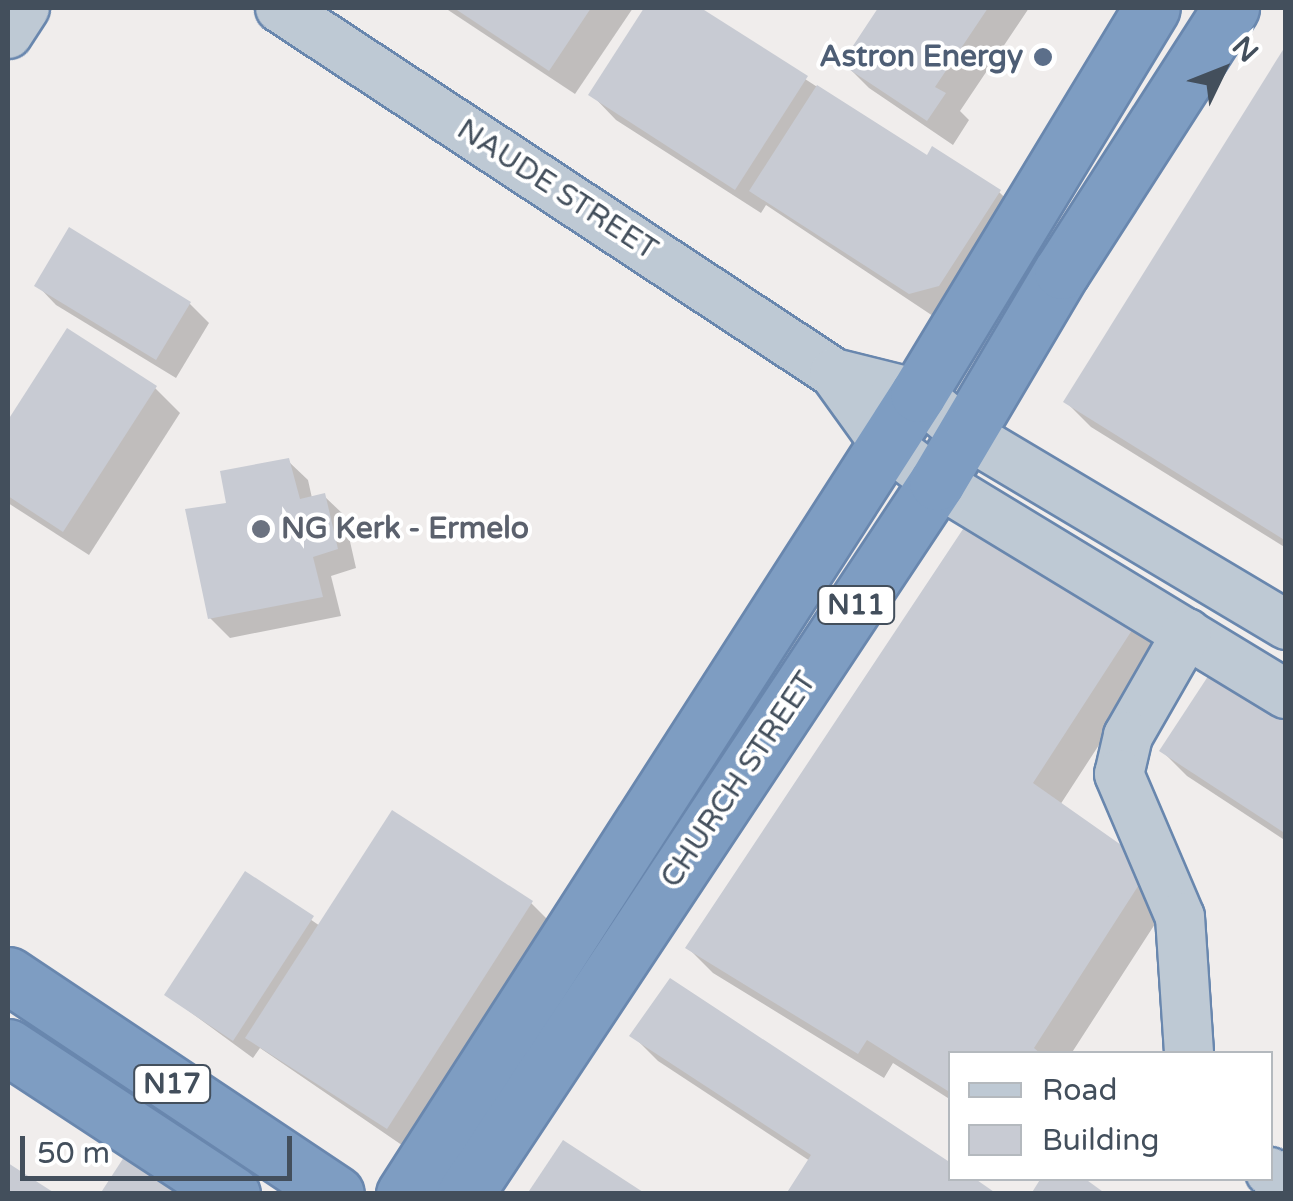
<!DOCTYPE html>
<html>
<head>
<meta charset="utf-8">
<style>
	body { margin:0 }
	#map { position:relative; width:1293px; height:1201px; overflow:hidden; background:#f0edec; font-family:"Varela Round",sans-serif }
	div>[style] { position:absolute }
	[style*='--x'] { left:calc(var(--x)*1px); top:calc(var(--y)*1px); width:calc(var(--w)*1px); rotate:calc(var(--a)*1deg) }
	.shadow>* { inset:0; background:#0003 }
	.building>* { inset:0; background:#c8cbd3 }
	.roads { filter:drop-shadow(2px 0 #6987ae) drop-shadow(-2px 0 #6987ae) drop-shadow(0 2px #6987ae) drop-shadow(0 -2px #6987ae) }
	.minor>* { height:48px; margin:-24px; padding:0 24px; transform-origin:24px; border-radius:24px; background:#bec9d4 }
	.highway>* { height:55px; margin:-27.5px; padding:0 27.5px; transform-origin:27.5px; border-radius:27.5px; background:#7e9dc2 }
	.dots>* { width:28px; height:28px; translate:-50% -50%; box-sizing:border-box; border:5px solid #fff; border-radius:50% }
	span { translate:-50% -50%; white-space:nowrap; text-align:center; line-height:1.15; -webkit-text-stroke:8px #fff; paint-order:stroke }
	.shield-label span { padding:2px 8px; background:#fff; border:2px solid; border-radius:8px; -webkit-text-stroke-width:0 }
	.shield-label { font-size:28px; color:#434f5c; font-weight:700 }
	.service-label { font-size:30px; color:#4e5e75; font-weight:700 }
	.right { translate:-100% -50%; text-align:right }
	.street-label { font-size:30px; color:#434f5c }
	.worship-label { font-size:30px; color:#5b616d; font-weight:700 }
	.left { translate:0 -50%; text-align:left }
	.frame { position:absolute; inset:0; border:10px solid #434f5c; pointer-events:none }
	.legend { position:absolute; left:948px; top:1051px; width:325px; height:130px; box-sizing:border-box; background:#fff; border:2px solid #b4b9be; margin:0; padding:12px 18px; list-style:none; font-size:30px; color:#434f5c }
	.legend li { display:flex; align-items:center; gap:20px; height:50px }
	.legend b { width:50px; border:2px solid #b4b9be }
	.north { position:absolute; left:1173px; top:20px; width:100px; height:100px; -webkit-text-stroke:8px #fff; paint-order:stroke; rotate:47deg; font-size:28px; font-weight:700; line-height:40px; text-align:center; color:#434f5c }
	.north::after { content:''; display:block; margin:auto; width:35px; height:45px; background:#434f5c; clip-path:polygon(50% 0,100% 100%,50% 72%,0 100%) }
	.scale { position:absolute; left:20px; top:1136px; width:272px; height:45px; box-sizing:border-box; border:5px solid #434f5c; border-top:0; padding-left:12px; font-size:30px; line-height:35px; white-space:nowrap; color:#434f5c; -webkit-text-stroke:8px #fff; paint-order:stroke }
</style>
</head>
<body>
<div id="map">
	<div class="shadow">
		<div style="clip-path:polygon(445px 8px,633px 8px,575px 94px)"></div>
		<div style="clip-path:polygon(647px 8px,696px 8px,928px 159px,999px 192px,1025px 217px,936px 318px,766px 205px,761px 213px,616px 120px,591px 94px)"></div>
		<div style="clip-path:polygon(881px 8px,1029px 8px,960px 111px,969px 120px,953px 145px,869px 88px,844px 63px)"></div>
		<div style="clip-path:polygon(1286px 50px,1286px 548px,1091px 427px,1066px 402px)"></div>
		<div style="clip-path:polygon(70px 230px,190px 304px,209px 323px,176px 378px,56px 305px,37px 285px)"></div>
		<div style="clip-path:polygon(68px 331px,155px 388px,180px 413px,89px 555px,8px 503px,8px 425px)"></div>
		<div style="clip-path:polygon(288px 461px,308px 480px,312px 498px,324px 496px,344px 515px,356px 568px,331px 576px,341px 616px,230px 638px,210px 618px,229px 505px)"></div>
		<div style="clip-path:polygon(1135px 626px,1160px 651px,1060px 805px,1175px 893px,1071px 1054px,951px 1054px,951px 1100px,893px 1063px,884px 1078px,713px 973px,688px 948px)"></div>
		<div style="clip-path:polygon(1286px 708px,1286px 841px,1187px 776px,1162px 751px)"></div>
		<div style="clip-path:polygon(245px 874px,320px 926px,531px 903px,556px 928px,412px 1152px,260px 1048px,253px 1058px,167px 995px)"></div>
		<div style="clip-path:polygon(633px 1036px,951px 1178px,810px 1161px,658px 1061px)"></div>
	</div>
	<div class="building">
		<div style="clip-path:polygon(454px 8px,591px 8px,549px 71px)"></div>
		<div style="clip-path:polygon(644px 8px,701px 8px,808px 76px,735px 190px,588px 95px)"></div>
		<div style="clip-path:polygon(878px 8px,988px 8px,935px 87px,946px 93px,927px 121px,841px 64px)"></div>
		<div style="clip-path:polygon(1286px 45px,1286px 541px,1063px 402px)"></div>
		<div style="clip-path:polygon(817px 85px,927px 155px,932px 146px,1001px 190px,939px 286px,909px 294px,749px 191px)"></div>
		<div style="clip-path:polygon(69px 227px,191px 302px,156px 360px,34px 286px)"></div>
		<div style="clip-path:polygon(67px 328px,157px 386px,63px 532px,8px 496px,8px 420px)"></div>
		<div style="clip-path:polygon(289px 458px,300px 499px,325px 493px,338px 549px,313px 557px,323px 597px,208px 619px,185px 509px,226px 503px,220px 471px)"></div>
		<div style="clip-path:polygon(971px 517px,1136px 624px,1033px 783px,1151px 866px,1034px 1048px,1041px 1054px,951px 1054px,951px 1093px,867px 1040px,858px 1054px,685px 948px)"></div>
		<div style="clip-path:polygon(1218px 661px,1286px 705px,1286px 834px,1159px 751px)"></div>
		<div style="clip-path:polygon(392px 810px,533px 901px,387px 1129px,245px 1038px)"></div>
		<div style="clip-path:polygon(245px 871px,314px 916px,233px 1041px,164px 995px)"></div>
		<div style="clip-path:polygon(670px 978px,951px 1163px,951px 1178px,974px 1178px,997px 1194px,786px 1194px,811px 1155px,629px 1036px)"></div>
		<div style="clip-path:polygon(563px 1140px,646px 1194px,527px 1194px)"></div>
		<div style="clip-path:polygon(126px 1154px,187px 1194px,100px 1194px)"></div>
		<div style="clip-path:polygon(8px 1163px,56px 1194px,8px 1194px)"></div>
		<div style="clip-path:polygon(1041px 1178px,1084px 1178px,1106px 1194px,1031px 1194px)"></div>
	</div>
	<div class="roads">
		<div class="minor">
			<div style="--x:280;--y:8;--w:663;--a:33.38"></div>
			<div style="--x:834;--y:373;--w:87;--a:14"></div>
			<div style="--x:918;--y:394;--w:62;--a:39.8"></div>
			<div style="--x:966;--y:434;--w:373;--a:30.8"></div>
			<div style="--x:8;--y:34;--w:31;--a:-57"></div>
			<div style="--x:834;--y:373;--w:84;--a:54.2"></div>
			<div style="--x:883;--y:441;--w:68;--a:37.2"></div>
			<div style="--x:937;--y:482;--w:408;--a:31.3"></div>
			<div style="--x:1187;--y:633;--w:119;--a:119.8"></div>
			<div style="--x:1128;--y:736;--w:39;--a:103"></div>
			<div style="--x:1119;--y:774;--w:155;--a:66.9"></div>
			<div style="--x:1180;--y:917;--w:137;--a:86.2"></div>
			<div style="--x:1270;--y:1172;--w:19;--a:35"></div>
		</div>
		<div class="highway">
			<div style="--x:8;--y:975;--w:394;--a:33.7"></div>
			<div style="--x:8;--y:1047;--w:268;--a:33.3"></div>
			<div style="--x:404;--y:1194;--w:951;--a:-57.28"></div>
			<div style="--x:918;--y:394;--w:451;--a:-58.8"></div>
			<div style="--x:465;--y:1194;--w:854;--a:-56.46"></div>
			<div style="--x:937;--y:482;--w:245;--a:-59.4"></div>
			<div style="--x:1062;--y:271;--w:313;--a:-57.3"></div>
		</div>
	</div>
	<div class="dots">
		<div style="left:1043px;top:57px;background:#5c6f8a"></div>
		<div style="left:261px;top:529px;background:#6b7280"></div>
	</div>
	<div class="shield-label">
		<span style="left:856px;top:605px">N11</span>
		<span style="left:172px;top:1084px">N17</span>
	</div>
	<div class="service-label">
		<span class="right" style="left:1023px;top:57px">Astron Energy</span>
	</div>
	<div class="street-label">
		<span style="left:557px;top:190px;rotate:33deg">NAUDE STREET</span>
		<span style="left:739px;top:780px;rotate:-56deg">CHURCH STREET</span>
	</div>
	<div class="worship-label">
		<span class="left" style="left:281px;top:529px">NG Kerk - Ermelo</span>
	</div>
	<div class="frame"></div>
	<ul class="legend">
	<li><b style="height:12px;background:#bec9d4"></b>Road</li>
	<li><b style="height:28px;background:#c8cbd3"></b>Building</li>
	</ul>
	<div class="north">N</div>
	<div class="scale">50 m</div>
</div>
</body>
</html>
